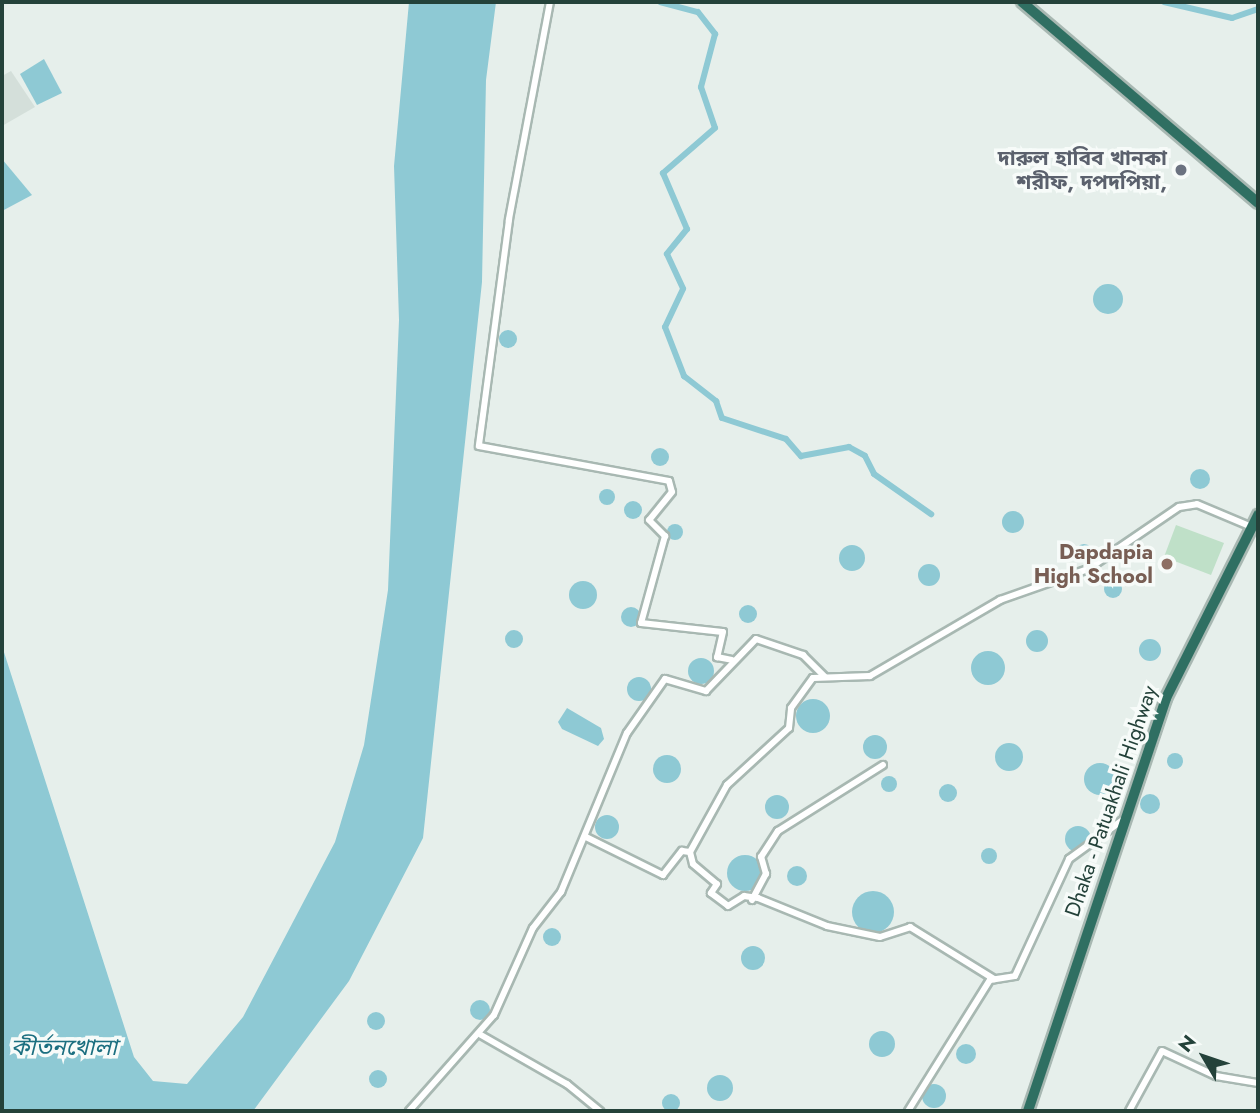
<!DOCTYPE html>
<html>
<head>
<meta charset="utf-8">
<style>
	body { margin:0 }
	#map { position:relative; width:1260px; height:1113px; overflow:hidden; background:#e6efeb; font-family:Jost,"Noto Sans Bengali",sans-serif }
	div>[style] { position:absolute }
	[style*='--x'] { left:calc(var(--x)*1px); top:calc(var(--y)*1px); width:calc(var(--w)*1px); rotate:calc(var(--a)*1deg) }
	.built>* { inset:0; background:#d4dfda }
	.green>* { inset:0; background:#bfe0c8 }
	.water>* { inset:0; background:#8ec9d4 }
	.round { border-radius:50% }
	.canal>* { height:6px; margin:-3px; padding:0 3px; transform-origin:3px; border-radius:3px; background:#8ec9d4 }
	.roads { filter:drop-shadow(2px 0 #a8b8b2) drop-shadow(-2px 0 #a8b8b2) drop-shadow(0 2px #a8b8b2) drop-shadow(0 -2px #a8b8b2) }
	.minor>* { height:6px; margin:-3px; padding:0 3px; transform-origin:3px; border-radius:3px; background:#fff }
	.highway>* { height:10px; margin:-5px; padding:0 5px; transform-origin:5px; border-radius:5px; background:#2f6f62 }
	.dots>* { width:19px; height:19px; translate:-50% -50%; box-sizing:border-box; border:4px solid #f7fbf9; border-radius:50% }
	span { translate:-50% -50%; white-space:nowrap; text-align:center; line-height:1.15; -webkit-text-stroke:7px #f7fbf9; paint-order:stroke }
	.worship-label { font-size:21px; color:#5b616d; font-weight:700 }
	.right { translate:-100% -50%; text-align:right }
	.education-label { font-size:21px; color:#785e54; font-weight:700 }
	.street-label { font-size:21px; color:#24423a }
	.water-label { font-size:23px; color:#1c6f80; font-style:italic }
	.frame { position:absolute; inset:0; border:4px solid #24423a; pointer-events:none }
	.north { position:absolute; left:1169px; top:1022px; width:70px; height:70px; -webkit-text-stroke:5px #f7fbf9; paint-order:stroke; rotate:309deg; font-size:19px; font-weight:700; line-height:28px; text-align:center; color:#24423a }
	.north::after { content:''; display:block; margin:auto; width:24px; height:32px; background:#24423a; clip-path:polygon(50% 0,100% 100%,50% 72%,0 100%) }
</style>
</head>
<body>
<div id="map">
	<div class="built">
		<div style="clip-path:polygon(11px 71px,35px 107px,2px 126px,2px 76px)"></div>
	</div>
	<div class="green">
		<div style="clip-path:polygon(1176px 525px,1224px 543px,1211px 575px,1164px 557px)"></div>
	</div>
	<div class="water">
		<div style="clip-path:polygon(409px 2px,496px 2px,486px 80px,482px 282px,423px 838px,349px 981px,253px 1111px,2px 1111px,2px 646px,134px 1057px,153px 1081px,187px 1084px,243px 1017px,335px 842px,364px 745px,388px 590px,399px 320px,394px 166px)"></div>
		<div style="clip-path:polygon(44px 59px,62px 93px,37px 105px,20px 74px)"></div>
		<div style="clip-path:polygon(2px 159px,32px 195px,2px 211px)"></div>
		<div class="round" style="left:1093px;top:284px;width:30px;height:30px"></div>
		<div class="round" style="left:499px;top:330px;width:18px;height:18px"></div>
		<div class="round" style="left:651px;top:448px;width:18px;height:18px"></div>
		<div class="round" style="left:1190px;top:469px;width:20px;height:20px"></div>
		<div class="round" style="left:599px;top:489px;width:16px;height:16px"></div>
		<div class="round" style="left:624px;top:501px;width:18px;height:18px"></div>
		<div class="round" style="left:1002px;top:511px;width:22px;height:22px"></div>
		<div class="round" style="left:667px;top:524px;width:16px;height:16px"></div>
		<div class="round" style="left:1075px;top:544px;width:18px;height:18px"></div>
		<div class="round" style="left:839px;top:545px;width:26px;height:26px"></div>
		<div class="round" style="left:918px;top:564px;width:22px;height:22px"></div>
		<div class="round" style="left:1104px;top:580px;width:18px;height:18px"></div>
		<div class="round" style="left:569px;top:581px;width:28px;height:28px"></div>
		<div class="round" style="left:739px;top:605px;width:18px;height:18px"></div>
		<div class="round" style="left:621px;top:607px;width:20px;height:20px"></div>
		<div class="round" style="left:505px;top:630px;width:18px;height:18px"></div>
		<div class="round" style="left:1026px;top:630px;width:22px;height:22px"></div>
		<div class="round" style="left:1139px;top:639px;width:22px;height:22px"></div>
		<div class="round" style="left:971px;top:651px;width:34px;height:34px"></div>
		<div class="round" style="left:688px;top:658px;width:26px;height:26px"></div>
		<div class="round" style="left:627px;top:677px;width:24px;height:24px"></div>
		<div class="round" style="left:796px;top:699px;width:34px;height:34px"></div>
		<div style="clip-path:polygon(567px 708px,601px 728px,604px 739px,598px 746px,562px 729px,558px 722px)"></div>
		<div class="round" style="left:863px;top:735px;width:24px;height:24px"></div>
		<div class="round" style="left:995px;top:743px;width:28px;height:28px"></div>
		<div class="round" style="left:1167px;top:753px;width:16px;height:16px"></div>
		<div class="round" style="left:653px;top:755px;width:28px;height:28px"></div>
		<div class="round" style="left:1084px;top:763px;width:32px;height:32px"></div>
		<div class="round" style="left:881px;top:776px;width:16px;height:16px"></div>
		<div class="round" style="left:939px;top:784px;width:18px;height:18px"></div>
		<div class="round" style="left:1140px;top:794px;width:20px;height:20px"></div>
		<div class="round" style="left:765px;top:795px;width:24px;height:24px"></div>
		<div class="round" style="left:595px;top:815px;width:24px;height:24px"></div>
		<div class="round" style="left:1065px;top:826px;width:26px;height:26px"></div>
		<div class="round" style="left:981px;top:848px;width:16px;height:16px"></div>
		<div class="round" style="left:727px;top:855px;width:36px;height:36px"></div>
		<div class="round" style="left:787px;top:866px;width:20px;height:20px"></div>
		<div class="round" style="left:852px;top:891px;width:42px;height:42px"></div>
		<div class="round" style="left:543px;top:928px;width:18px;height:18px"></div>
		<div class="round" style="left:741px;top:946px;width:24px;height:24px"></div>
		<div class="round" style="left:470px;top:1000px;width:20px;height:20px"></div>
		<div class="round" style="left:367px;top:1012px;width:18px;height:18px"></div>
		<div class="round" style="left:869px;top:1031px;width:26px;height:26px"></div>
		<div class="round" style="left:956px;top:1044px;width:20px;height:20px"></div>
		<div class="round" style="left:369px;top:1070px;width:18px;height:18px"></div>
		<div class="round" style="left:707px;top:1075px;width:26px;height:26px"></div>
		<div class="round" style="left:922px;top:1084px;width:24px;height:24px"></div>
		<div class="round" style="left:662px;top:1094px;width:18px;height:18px"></div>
	</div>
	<div class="canal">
		<div style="--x:660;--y:2;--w:39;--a:15"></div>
		<div style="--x:698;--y:12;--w:28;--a:52"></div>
		<div style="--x:715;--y:34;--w:55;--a:104.8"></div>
		<div style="--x:701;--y:87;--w:43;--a:71.1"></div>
		<div style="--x:715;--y:128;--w:69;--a:139.1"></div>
		<div style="--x:663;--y:173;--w:61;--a:66.8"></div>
		<div style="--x:687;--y:229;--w:32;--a:129"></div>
		<div style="--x:667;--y:254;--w:38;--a:65"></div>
		<div style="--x:683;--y:289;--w:42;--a:115.3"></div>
		<div style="--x:665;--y:327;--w:53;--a:68.8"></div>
		<div style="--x:684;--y:376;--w:41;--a:38"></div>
		<div style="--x:716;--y:401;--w:18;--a:71"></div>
		<div style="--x:722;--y:418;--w:67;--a:18.2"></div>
		<div style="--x:786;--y:439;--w:23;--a:49"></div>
		<div style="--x:801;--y:456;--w:49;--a:-10.6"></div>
		<div style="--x:849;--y:447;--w:18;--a:29"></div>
		<div style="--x:865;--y:456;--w:20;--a:63"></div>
		<div style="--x:874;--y:474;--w:70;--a:35.1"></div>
		<div style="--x:1164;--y:2;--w:70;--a:13.2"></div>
		<div style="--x:1232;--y:18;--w:28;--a:-19"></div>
	</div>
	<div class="roads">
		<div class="minor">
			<div style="--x:550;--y:2;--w:222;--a:100.7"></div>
			<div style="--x:509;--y:220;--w:228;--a:97.6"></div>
			<div style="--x:479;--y:446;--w:193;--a:10.4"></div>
			<div style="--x:669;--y:481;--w:11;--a:75"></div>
			<div style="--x:672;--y:492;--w:36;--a:129"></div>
			<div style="--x:649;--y:520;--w:23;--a:45"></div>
			<div style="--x:665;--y:536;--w:90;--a:105.4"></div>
			<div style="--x:641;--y:623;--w:82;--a:6.3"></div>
			<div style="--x:723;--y:632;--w:26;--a:103"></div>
			<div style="--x:717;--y:657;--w:15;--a:11"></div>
			<div style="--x:586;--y:837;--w:86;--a:26.3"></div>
			<div style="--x:663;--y:875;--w:31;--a:-52"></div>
			<div style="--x:682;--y:851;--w:8;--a:7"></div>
			<div style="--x:690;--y:852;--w:12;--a:76"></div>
			<div style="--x:693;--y:864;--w:31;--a:40"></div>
			<div style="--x:717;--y:884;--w:11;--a:124"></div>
			<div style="--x:711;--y:893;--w:21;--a:37"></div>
			<div style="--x:728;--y:906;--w:19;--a:-32"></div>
			<div style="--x:744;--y:896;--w:14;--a:8"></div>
			<div style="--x:758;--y:898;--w:74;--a:22.1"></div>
			<div style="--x:827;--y:926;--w:54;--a:11.7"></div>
			<div style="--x:880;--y:937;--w:32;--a:-18"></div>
			<div style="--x:910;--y:927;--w:99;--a:31.8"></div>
			<div style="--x:690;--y:852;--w:77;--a:-61.1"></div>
			<div style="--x:727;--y:785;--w:84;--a:-42.6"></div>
			<div style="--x:789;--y:728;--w:20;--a:-84"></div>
			<div style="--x:791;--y:708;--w:37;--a:-54"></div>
			<div style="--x:813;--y:678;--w:57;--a:-2"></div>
			<div style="--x:870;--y:676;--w:151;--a:-30.3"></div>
			<div style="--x:1000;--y:600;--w:93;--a:-19.4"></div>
			<div style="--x:1088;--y:569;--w:110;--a:-34.3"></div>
			<div style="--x:1179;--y:507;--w:18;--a:-9"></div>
			<div style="--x:1197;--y:504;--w:60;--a:22.7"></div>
			<div style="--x:752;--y:900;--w:30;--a:-62"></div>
			<div style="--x:766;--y:874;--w:18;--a:-106"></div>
			<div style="--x:761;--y:857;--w:31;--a:-57"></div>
			<div style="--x:778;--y:831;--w:124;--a:-32.2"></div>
			<div style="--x:481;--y:1035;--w:99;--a:29.7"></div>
			<div style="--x:567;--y:1084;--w:43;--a:39.3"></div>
			<div style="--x:409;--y:1111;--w:128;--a:-48.5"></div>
			<div style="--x:494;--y:1015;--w:95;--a:-65.9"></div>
			<div style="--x:533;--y:928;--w:46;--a:-52.1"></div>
			<div style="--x:561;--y:892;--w:172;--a:-67.5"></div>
			<div style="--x:627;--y:733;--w:66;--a:-54.9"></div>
			<div style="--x:665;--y:679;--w:43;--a:16.3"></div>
			<div style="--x:706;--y:691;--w:72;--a:-46.1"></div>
			<div style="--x:756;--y:639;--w:50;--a:18.8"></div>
			<div style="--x:803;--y:655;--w:31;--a:45"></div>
			<div style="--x:908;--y:1111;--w:155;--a:-58"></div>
			<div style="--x:990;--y:980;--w:25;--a:-9"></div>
			<div style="--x:1015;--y:976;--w:129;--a:-65.2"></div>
			<div style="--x:1069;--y:859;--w:68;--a:-36"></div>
			<div style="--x:1129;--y:1111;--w:68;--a:-61.2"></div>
			<div style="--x:1162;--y:1051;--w:60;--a:24.8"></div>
			<div style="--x:1216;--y:1076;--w:43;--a:9.5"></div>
		</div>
		<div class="highway">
			<div style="--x:1022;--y:2;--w:310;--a:40.4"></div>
			<div style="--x:1028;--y:1111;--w:435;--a:-71.5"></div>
			<div style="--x:1166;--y:698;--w:205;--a:-63.3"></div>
		</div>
	</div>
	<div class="dots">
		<div style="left:1181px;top:170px;background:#6b7280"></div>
		<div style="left:1167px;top:564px;background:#8d6e63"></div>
	</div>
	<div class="worship-label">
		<span class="right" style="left:1167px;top:170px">দারুল হাবিব খানকা<br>শরীফ, দপদপিয়া,</span>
	</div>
	<div class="education-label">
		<span class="right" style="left:1153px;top:564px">Dapdapia<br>High School</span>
	</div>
	<div class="street-label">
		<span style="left:1111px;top:801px;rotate:-71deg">Dhaka - Patuakhali Highway</span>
	</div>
	<div class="water-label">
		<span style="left:64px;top:1047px">কীর্তনখোলা</span>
	</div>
	<div class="frame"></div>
	<div class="north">N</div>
</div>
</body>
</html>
